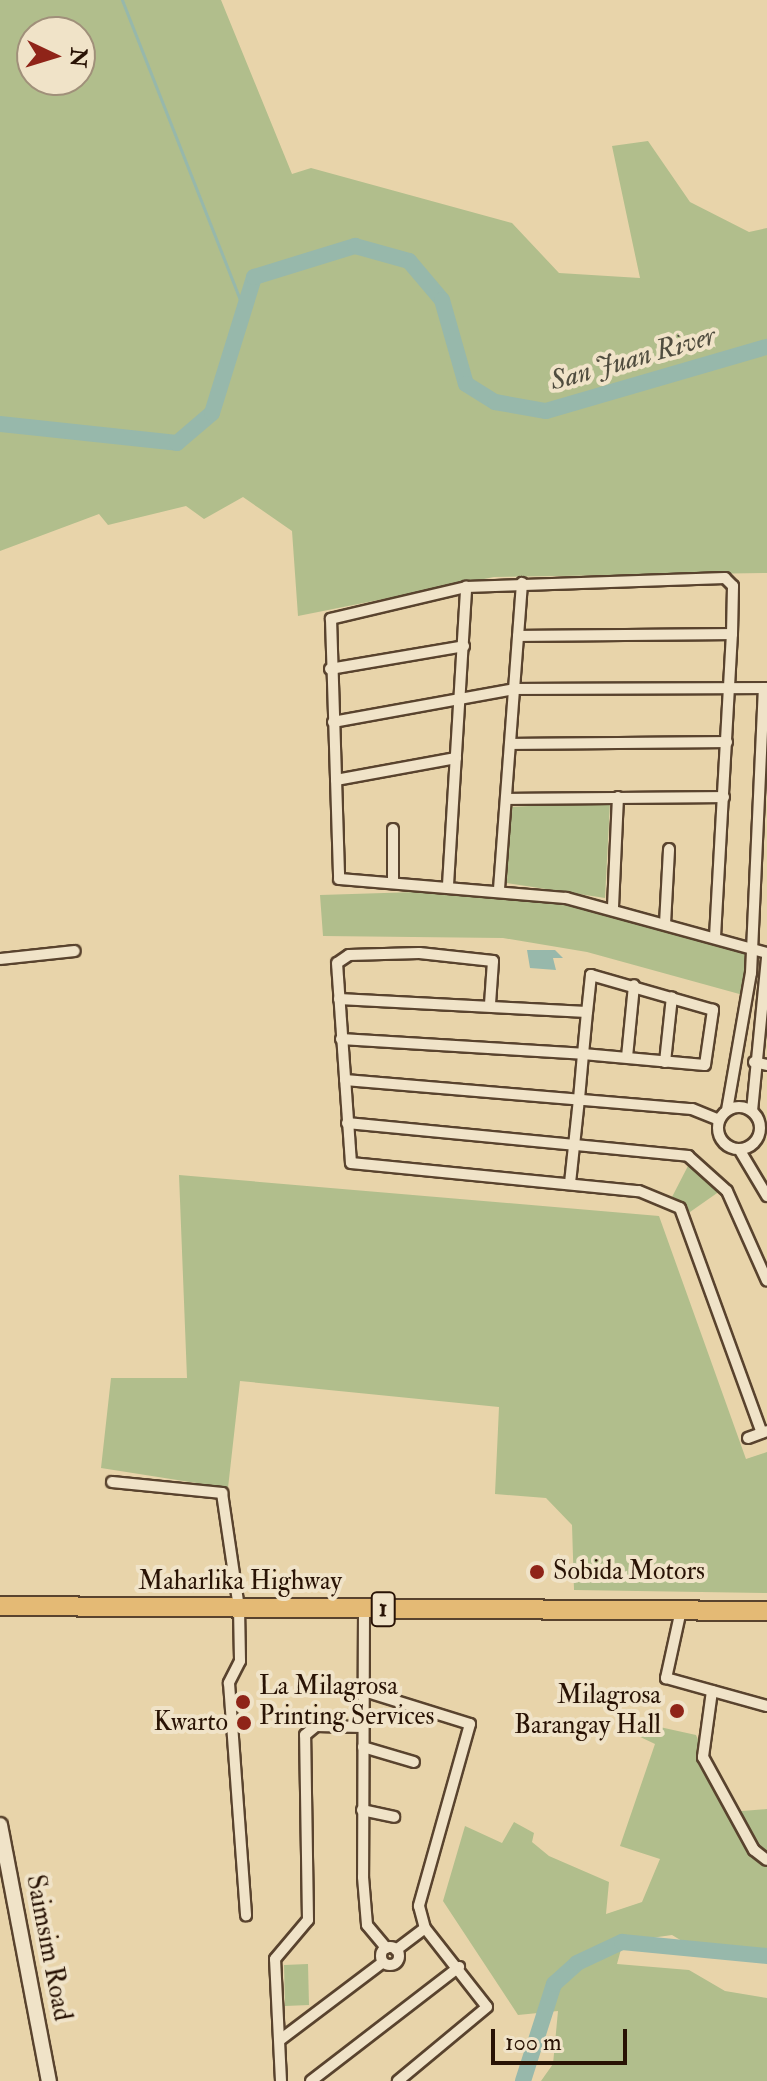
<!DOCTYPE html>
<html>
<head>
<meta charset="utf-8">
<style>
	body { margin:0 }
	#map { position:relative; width:767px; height:2081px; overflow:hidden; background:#e8d4aa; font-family:"IM FELL Double Pica",serif }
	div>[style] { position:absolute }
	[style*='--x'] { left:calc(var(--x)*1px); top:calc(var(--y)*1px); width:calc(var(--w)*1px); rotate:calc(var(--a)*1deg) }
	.green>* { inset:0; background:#b1be8c }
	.water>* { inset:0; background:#97b8ab }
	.stream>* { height:3px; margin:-1.5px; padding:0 1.5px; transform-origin:1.5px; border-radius:1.5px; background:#97b8ab }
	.river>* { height:16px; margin:-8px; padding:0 8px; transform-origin:8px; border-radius:8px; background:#97b8ab }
	.roads { filter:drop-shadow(2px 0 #59432e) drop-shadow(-2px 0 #59432e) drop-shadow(0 2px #59432e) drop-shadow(0 -2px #59432e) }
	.street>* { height:10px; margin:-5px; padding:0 5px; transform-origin:5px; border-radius:5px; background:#f0e3c8 }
	.street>.ring { margin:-5px; padding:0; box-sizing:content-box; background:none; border:10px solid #f0e3c8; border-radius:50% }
	.secondary>* { height:14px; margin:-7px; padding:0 7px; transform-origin:7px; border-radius:7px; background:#f0e3c8 }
	.highway>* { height:18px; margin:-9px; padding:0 9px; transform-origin:9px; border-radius:9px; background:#e4ba75 }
	.dots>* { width:22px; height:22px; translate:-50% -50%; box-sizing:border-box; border:4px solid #f0e3c8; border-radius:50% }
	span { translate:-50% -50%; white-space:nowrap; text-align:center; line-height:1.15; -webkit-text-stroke:8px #f0e3c8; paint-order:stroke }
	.shield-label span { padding:2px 6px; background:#f0e3c8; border:2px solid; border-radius:6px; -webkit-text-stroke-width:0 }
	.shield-label { font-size:24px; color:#291305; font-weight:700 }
	.poi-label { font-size:26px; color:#291305 }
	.left { translate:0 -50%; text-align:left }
	.right { translate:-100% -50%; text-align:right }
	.street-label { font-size:26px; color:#291305 }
	.water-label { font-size:28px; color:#504d3f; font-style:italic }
	.north { position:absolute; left:16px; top:16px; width:80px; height:80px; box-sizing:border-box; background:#f0e3c8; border:2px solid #a0907a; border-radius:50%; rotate:94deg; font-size:22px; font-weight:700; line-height:32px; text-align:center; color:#291305 }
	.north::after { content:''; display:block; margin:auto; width:28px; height:36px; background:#8f2418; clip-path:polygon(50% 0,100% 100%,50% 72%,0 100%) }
	.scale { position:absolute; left:491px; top:2029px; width:136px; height:36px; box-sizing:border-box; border:4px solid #291305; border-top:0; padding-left:10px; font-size:24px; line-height:28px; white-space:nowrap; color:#291305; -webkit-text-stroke:6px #f0e3c8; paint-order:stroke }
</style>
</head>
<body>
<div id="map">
	<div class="green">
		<div style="clip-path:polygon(evenodd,0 0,221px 0,292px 174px,311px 168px,512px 223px,559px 273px,640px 278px,612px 146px,648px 141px,690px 202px,749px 232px,767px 228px,767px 573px,494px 577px,298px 616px,292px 531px,243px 497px,204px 519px,186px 506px,108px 525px,99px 514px,0 551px,0 0,32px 32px,80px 32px,80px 80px,32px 80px,32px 32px)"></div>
		<div style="clip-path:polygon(610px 802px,605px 898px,507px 883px,509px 807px)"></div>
		<div style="clip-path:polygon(448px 891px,572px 906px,749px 954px,743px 995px,587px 952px,503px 938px,323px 936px,320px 895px)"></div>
		<div style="clip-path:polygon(689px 1164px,720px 1191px,690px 1212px,672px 1197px)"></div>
		<div style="clip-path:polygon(179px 1175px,659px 1216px,746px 1459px,767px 1452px,767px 1593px,574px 1590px,572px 1525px,546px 1498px,495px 1494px,499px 1407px,240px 1381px,228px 1488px,101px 1468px,111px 1378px,187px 1378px)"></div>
		<div style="clip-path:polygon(637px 1722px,696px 1735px,730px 1812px,767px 1809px,767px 1951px,740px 1957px,697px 1950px,672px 1935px,623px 1942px,617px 1964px,689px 1970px,725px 1991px,767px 1998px,767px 2081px,541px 2081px,553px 2064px,558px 2011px,518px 2015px,443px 1901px,465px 1826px,502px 1843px,514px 1822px,534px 1833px,532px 1842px,549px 1856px,609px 1882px,606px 1914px,642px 1902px,660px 1859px,620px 1846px,655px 1744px,634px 1734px)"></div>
		<div style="clip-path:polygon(308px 1964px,309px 2005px,285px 2006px,284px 1965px)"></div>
	</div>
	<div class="water">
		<div style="clip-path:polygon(527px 950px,555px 950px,563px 958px,553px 958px,556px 970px,530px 968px)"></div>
	</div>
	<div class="stream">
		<div style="--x:122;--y:0;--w:328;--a:68.5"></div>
	</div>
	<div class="river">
		<div style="--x:0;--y:424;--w:178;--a:6.1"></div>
		<div style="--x:177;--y:443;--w:46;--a:-40.6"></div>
		<div style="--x:212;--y:413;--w:142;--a:-72.8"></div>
		<div style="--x:254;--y:277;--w:106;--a:-17.1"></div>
		<div style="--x:355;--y:246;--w:56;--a:15.5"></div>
		<div style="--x:409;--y:261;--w:51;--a:49.8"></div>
		<div style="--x:442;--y:300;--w:87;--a:74.1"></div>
		<div style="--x:466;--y:384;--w:34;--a:32"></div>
		<div style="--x:495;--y:402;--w:52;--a:10"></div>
		<div style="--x:546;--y:411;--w:230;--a:-16.2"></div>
		<div style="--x:523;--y:2081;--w:102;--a:-72.3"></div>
		<div style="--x:554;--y:1984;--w:31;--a:-42"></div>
		<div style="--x:577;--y:1963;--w:50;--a:-25"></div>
		<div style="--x:622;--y:1942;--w:146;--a:5.5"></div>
	</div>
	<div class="roads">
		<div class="street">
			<div style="--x:518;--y:636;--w:214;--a:-0.5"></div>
			<div style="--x:330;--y:669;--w:136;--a:-9.7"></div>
			<div style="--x:333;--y:722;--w:184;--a:-10.3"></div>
			<div style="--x:514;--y:689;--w:253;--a:-0.2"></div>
			<div style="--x:510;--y:744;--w:217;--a:-0.5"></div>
			<div style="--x:336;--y:780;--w:122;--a:-10.4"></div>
			<div style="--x:506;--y:799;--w:218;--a:-0.5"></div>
			<div style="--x:393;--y:883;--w:54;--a:-90"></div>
			<div style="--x:448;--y:885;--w:299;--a:-86.5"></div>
			<div style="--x:499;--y:889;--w:307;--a:-85.7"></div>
			<div style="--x:613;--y:907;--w:110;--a:-87.4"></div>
			<div style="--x:665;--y:924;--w:75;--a:-86.9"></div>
			<div style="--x:715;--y:937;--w:303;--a:-86.8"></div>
			<div style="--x:732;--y:634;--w:48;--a:-88.8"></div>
			<div style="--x:733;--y:586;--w:11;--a:-135"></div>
			<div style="--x:725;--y:578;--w:259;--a:178"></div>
			<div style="--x:466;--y:587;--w:139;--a:166.7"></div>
			<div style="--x:331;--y:619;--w:260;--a:88.2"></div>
			<div style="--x:339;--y:879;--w:228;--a:4.8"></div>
			<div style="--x:566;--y:898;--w:208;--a:15.3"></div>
			<div style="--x:0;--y:959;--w:75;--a:-6.1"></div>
			<div style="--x:339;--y:999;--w:248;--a:3"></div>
			<div style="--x:490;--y:1004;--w:43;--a:-86"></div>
			<div style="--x:493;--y:961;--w:74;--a:-173.8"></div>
			<div style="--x:419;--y:953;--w:70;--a:178.4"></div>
			<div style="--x:349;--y:955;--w:14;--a:146"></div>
			<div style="--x:337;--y:963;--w:200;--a:86"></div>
			<div style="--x:351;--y:1163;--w:289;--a:5.6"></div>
			<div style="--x:639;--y:1191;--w:44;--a:22.5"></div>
			<div style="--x:680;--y:1208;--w:239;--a:70"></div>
			<div style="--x:341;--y:1039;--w:242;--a:3.5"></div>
			<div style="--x:583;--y:1054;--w:122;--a:5.2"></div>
			<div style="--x:705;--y:1065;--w:56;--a:-81.7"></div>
			<div style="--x:713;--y:1010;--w:127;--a:-164"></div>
			<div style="--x:591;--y:975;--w:37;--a:96"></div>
			<div style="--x:587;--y:1012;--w:42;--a:95.4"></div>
			<div style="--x:583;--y:1054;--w:45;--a:95.1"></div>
			<div style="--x:579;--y:1099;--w:84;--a:96.1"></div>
			<div style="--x:627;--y:1057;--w:72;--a:-84.4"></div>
			<div style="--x:665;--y:1062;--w:65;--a:-83.9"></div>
			<div style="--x:754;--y:1062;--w:13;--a:13"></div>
			<div style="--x:345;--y:1080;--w:348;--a:4.8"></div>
			<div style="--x:692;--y:1109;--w:29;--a:22"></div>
			<div class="ring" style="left:718px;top:1107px;width:32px;height:32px"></div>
			<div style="--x:727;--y:1110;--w:139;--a:-80.1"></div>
			<div style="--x:751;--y:973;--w:285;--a:-87.4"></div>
			<div style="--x:752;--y:1111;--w:155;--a:-84.4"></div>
			<div style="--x:347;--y:1123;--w:343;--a:5.5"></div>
			<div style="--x:688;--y:1156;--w:52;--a:41.9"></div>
			<div style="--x:727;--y:1191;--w:98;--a:66"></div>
			<div style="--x:739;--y:1149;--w:55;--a:59.2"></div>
			<div style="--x:748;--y:1438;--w:20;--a:-20"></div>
			<div style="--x:112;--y:1482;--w:111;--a:5.7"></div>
			<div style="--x:222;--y:1493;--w:116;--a:81.6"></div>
			<div style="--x:239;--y:1608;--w:53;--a:88.9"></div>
			<div style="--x:240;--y:1661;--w:25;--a:117"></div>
			<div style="--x:229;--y:1683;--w:233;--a:85.8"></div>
			<div style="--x:364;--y:1609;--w:268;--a:90.2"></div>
			<div style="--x:363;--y:1877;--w:48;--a:85.2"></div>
			<div style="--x:367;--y:1925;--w:30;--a:50"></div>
			<div style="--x:681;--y:1610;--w:70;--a:102.4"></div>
			<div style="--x:666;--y:1678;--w:105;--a:15.5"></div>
			<div style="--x:364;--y:1691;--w:111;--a:17.3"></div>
			<div style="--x:470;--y:1724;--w:189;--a:105.7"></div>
			<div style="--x:419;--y:1906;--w:23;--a:75"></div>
			<div style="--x:425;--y:1928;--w:100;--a:51.9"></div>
			<div style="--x:487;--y:2007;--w:116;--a:140.3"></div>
			<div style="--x:712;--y:1691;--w:67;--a:97.8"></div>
			<div style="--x:703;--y:1757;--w:106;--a:61.3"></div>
			<div style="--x:754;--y:1850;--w:16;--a:38"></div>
			<div style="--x:363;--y:1747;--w:53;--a:16.4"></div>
			<div style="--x:362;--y:1810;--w:33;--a:12"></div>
			<div class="ring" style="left:381px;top:1947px;width:8px;height:8px"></div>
			<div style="--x:396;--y:1950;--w:36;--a:-37"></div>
			<div style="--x:280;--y:2040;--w:129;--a:-37.1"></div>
			<div style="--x:281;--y:2081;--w:122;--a:-92.8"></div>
			<div style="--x:275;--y:1959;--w:51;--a:-49.8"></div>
			<div style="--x:308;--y:1920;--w:185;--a:-90.9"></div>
			<div style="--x:305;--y:1735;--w:14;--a:-39"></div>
			<div style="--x:316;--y:1726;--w:47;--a:1.2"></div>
			<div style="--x:311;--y:2081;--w:187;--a:-37.6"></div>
		</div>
		<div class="secondary">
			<div style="--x:0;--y:1825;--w:261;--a:79.2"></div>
		</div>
		<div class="highway">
			<div style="--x:0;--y:1606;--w:767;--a:0.37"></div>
		</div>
	</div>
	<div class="dots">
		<div style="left:537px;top:1572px;background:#8f2418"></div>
		<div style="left:243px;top:1702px;background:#8f2418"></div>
		<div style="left:677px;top:1711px;background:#8f2418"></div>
		<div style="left:244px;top:1723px;background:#8f2418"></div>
	</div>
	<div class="shield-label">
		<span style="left:383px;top:1609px">1</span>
	</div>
	<div class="poi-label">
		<span class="left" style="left:553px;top:1572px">Sobida Motors</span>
		<span class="left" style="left:259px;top:1702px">La Milagrosa<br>Printing Services</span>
		<span class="right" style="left:661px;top:1711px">Milagrosa<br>Barangay Hall</span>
		<span class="right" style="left:228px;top:1723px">Kwarto</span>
	</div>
	<div class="street-label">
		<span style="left:240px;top:1582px">Maharlika Highway</span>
		<span style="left:48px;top:1948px;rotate:79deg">Saimsim Road</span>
	</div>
	<div class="water-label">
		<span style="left:633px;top:359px;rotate:-16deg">San Juan River</span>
	</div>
	<div class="north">N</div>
	<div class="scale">100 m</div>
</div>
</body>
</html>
